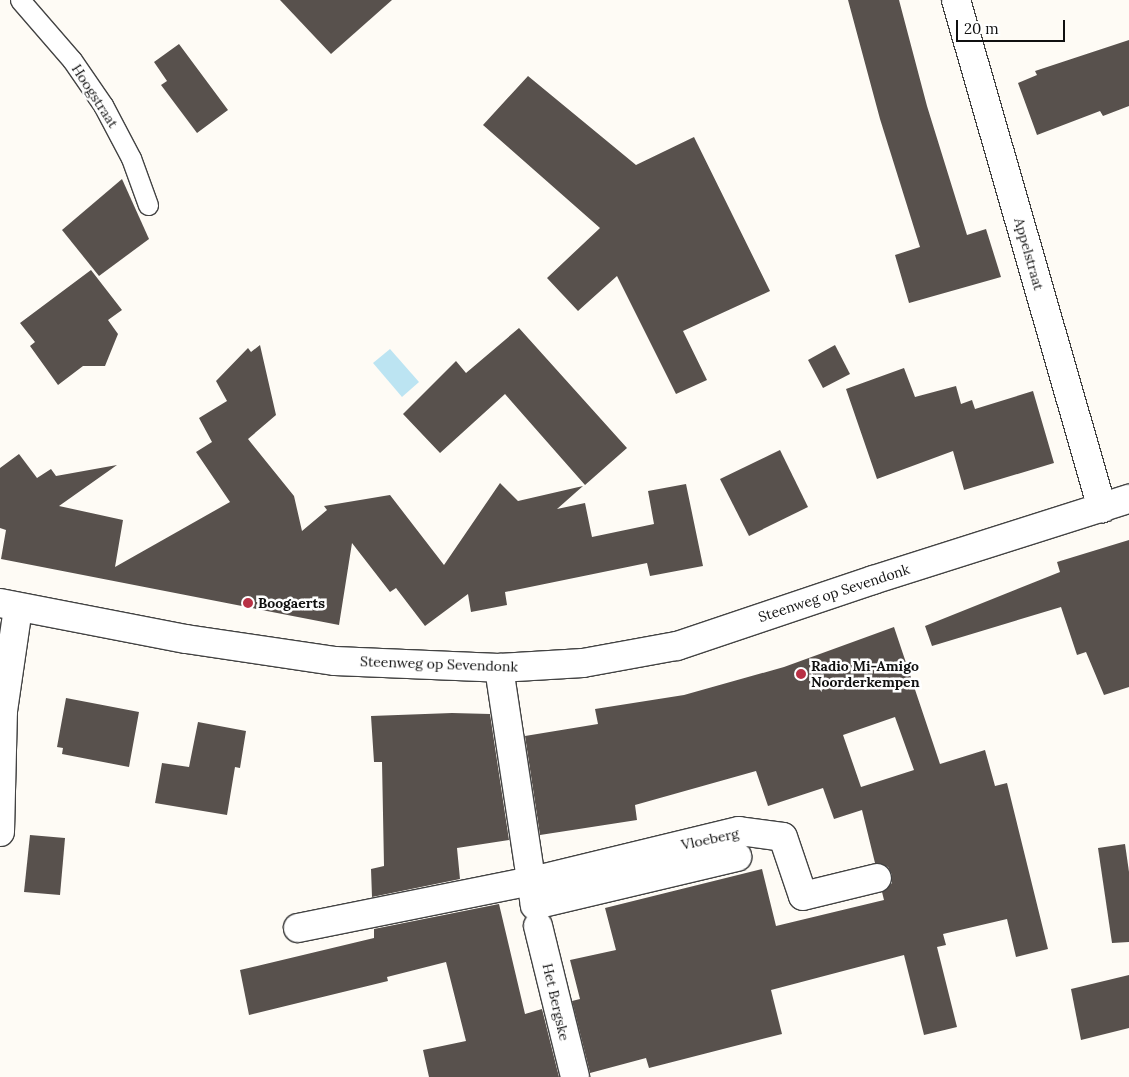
<!DOCTYPE html>
<html>
<head>
<meta charset="utf-8">
<style>
	body { margin:0 }
	#map { position:relative; width:1129px; height:1077px; overflow:hidden; background:#fefbf5; font-family:Lora,serif }
	div>[style] { position:absolute }
	[style*='--x'] { left:calc(var(--x)*1px); top:calc(var(--y)*1px); width:calc(var(--w)*1px); rotate:calc(var(--a)*1deg) }
	.water>* { inset:0; background:#bce4f2 }
	.building>* { inset:0; background:#58514d }
	.roads { filter:drop-shadow(1px 0 #434343) drop-shadow(-1px 0 #434343) drop-shadow(0 1px #434343) drop-shadow(0 -1px #434343) }
	.service>* { height:19px; margin:-9.5px; padding:0 9.5px; transform-origin:9.5px; border-radius:9.5px; background:#fff }
	.minor>* { height:28px; margin:-14px; padding:0 14px; transform-origin:14px; border-radius:14px; background:#fff }
	.tertiary>* { height:28px; margin:-14px; padding:0 14px; transform-origin:14px; border-radius:14px; background:#fff }
	.dots>* { width:14px; height:14px; translate:-50% -50%; box-sizing:border-box; border:2px solid #fff; border-radius:50% }
	span { translate:-50% -50%; white-space:nowrap; text-align:center; line-height:1.15; -webkit-text-stroke:5px #fff; paint-order:stroke }
	.street-label { font-size:14px; color:#101010 }
	.poi-label { font-size:14px; color:#101010; font-weight:700 }
	.left { translate:0 -50%; text-align:left }
	.scale { position:absolute; left:956px; top:20px; width:109px; height:22px; box-sizing:border-box; border:2px solid #101010; border-top:0; padding-left:6px; font-size:15px; line-height:18px; white-space:nowrap; color:#101010; -webkit-text-stroke:4px #fff; paint-order:stroke }
</style>
</head>
<body>
<div id="map">
	<div class="water">
		<div style="clip-path:polygon(390px 349px,419px 382px,402px 397px,373px 363px)"></div>
	</div>
	<div class="building">
		<div style="clip-path:polygon(280px 0,392px 0,331px 54px)"></div>
		<div style="clip-path:polygon(848px 0,899px 0,927px 106px,967px 235px,986px 229px,1001px 277px,909px 303px,895px 255px,920px 247px,880px 119px)"></div>
		<div style="clip-path:polygon(1129px 40px,1129px 106px,1103px 116px,1100px 111px,1037px 135px,1018px 83px,1037px 75px,1035px 71px)"></div>
		<div style="clip-path:polygon(179px 44px,228px 110px,197px 133px,161px 85px,167px 81px,154px 62px)"></div>
		<div style="clip-path:polygon(528px 76px,636px 165px,694px 137px,770px 291px,683px 331px,707px 380px,676px 394px,617px 276px,578px 311px,547px 278px,600px 228px,483px 125px)"></div>
		<div style="clip-path:polygon(122px 179px,149px 239px,99px 276px,62px 230px)"></div>
		<div style="clip-path:polygon(91px 270px,122px 310px,108px 320px,118px 334px,105px 366px,83px 366px,58px 385px,30px 346px,35px 342px,20px 323px)"></div>
		<div style="clip-path:polygon(519px 328px,627px 448px,585px 485px,505px 394px,440px 453px,403px 414px,456px 361px,466px 373px)"></div>
		<div style="clip-path:polygon(260px 345px,276px 415px,248px 439px,294px 496px,302px 531px,327px 510px,324px 506px,390px 495px,444px 565px,500px 483px,518px 501px,583px 486px,557px 509px,585px 503px,592px 537px,654px 524px,648px 491px,686px 484px,703px 566px,650px 576px,647px 563px,505px 592px,507px 605px,471px 612px,468px 594px,425px 626px,396px 588px,390px 592px,352px 543px,339px 625px,1px 559px,6px 530px,0 528px,0 468px,19px 454px,37px 478px,51px 469px,56px 476px,117px 465px,59px 506px,123px 520px,115px 567px,230px 502px,196px 452px,212px 442px,199px 418px,227px 401px,216px 381px,248px 348px,251px 352px)"></div>
		<div style="clip-path:polygon(835px 345px,850px 374px,823px 388px,808px 360px)"></div>
		<div style="clip-path:polygon(904px 368px,915px 397px,956px 386px,961px 404px,972px 400px,975px 409px,1033px 391px,1054px 463px,964px 490px,953px 451px,877px 479px,846px 389px)"></div>
		<div style="clip-path:polygon(780px 450px,808px 507px,749px 536px,720px 479px)"></div>
		<div style="clip-path:polygon(1129px 540px,1129px 687px,1104px 695px,1086px 652px,1077px 655px,1061px 607px,932px 646px,925px 626px,1060px 572px,1057px 562px)"></div>
		<div style="clip-path:polygon(evenodd,894px 627px,940px 764px,985px 750px,995px 786px,1007px 783px,1048px 949px,1016px 957px,1007px 919px,943px 934px,946px 945px,937px 947px,957px 1027px,924px 1035px,904px 955px,771px 990px,782px 1034px,649px 1068px,646px 1058px,590px 1073px,572px 1001px,580px 999px,570px 960px,616px 950px,605px 908px,762px 869px,776px 926px,884px 900px,882px 892px,892px 883px,892px 875px,888px 867px,875px 863px,862px 810px,834px 819px,823px 788px,768px 806px,756px 771px,635px 805px,637px 820px,540px 835px,525px 736px,598px 724px,595px 709px,684px 695px,784px 667px,894px 627px,895px 717px,914px 770px,861px 787px,843px 735px,895px 717px)"></div>
		<div style="clip-path:polygon(66px 698px,139px 712px,129px 767px,62px 754px,63px 748px,57px 747px)"></div>
		<div style="clip-path:polygon(452px 713px,490px 714px,509px 840px,457px 848px,460px 879px,372px 897px,371px 869px,384px 866px,382px 762px,374px 762px,371px 716px)"></div>
		<div style="clip-path:polygon(198px 722px,246px 731px,240px 768px,235px 767px,227px 815px,155px 803px,162px 763px,189px 767px)"></div>
		<div style="clip-path:polygon(30px 835px,65px 838px,60px 895px,24px 892px)"></div>
		<div style="clip-path:polygon(1125px 844px,1129px 872px,1129px 942px,1112px 943px,1098px 848px)"></div>
		<div style="clip-path:polygon(499px 904px,525px 1014px,542px 1009px,559px 1077px,429px 1077px,423px 1050px,466px 1041px,446px 962px,387px 977px,388px 981px,249px 1015px,240px 970px,374px 938px,374px 929px)"></div>
		<div style="clip-path:polygon(1129px 975px,1129px 1028px,1081px 1040px,1071px 989px)"></div>
	</div>
	<div class="roads">
		<div class="service">
			<div style="--x:20;--y:0;--w:79;--a:49.1"></div>
			<div style="--x:72;--y:60;--w:55;--a:55.4"></div>
			<div style="--x:103;--y:105;--w:60;--a:62.2"></div>
			<div style="--x:131;--y:158;--w:50;--a:70.1"></div>
		</div>
		<div class="minor">
			<div style="--x:956;--y:0;--w:529;--a:73.97"></div>
			<div style="--x:499;--y:668;--w:240;--a:81.4"></div>
			<div style="--x:535;--y:905;--w:208;--a:-13.4"></div>
			<div style="--x:0;--y:832;--w:121;--a:-88.6"></div>
			<div style="--x:3;--y:711;--w:104;--a:-81.7"></div>
			<div style="--x:538;--y:926;--w:155;--a:76.2"></div>
			<div style="--x:298;--y:928;--w:239;--a:-11.4"></div>
			<div style="--x:532;--y:881;--w:213;--a:-13.6"></div>
			<div style="--x:739;--y:831;--w:44;--a:7.8"></div>
			<div style="--x:783;--y:837;--w:62;--a:71.3"></div>
			<div style="--x:803;--y:896;--w:76;--a:-13.7"></div>
		</div>
		<div class="tertiary">
			<div style="--x:0;--y:603;--w:189;--a:11"></div>
			<div style="--x:186;--y:639;--w:151;--a:8.4"></div>
			<div style="--x:335;--y:661;--w:164;--a:2.4"></div>
			<div style="--x:499;--y:668;--w:84;--a:-3.4"></div>
			<div style="--x:583;--y:663;--w:96;--a:-10.3"></div>
			<div style="--x:677;--y:646;--w:207;--a:-18.6"></div>
			<div style="--x:873;--y:580;--w:269;--a:-17.6"></div>
		</div>
	</div>
	<div class="dots">
		<div style="left:248px;top:603px;background:#b83145"></div>
		<div style="left:801px;top:674px;background:#b83145"></div>
	</div>
	<div class="street-label">
		<span style="left:95px;top:96px;rotate:57deg">Hoogstraat</span>
		<span style="left:1029px;top:254px;rotate:74deg">Appelstraat</span>
		<span style="left:834px;top:593px;rotate:-18deg">Steenweg op Sevendonk</span>
		<span style="left:439px;top:664px;rotate:2deg">Steenweg op Sevendonk</span>
		<span style="left:710px;top:839px;rotate:-12deg">Vloeberg</span>
		<span style="left:556px;top:1002px;rotate:77deg">Het Bergske</span>
	</div>
	<div class="poi-label">
		<span class="left" style="left:258px;top:603px">Boogaerts</span>
		<span class="left" style="left:811px;top:674px">Radio Mi-Amigo<br>Noorderkempen</span>
	</div>
	<div class="scale">20 m</div>
</div>
</body>
</html>
